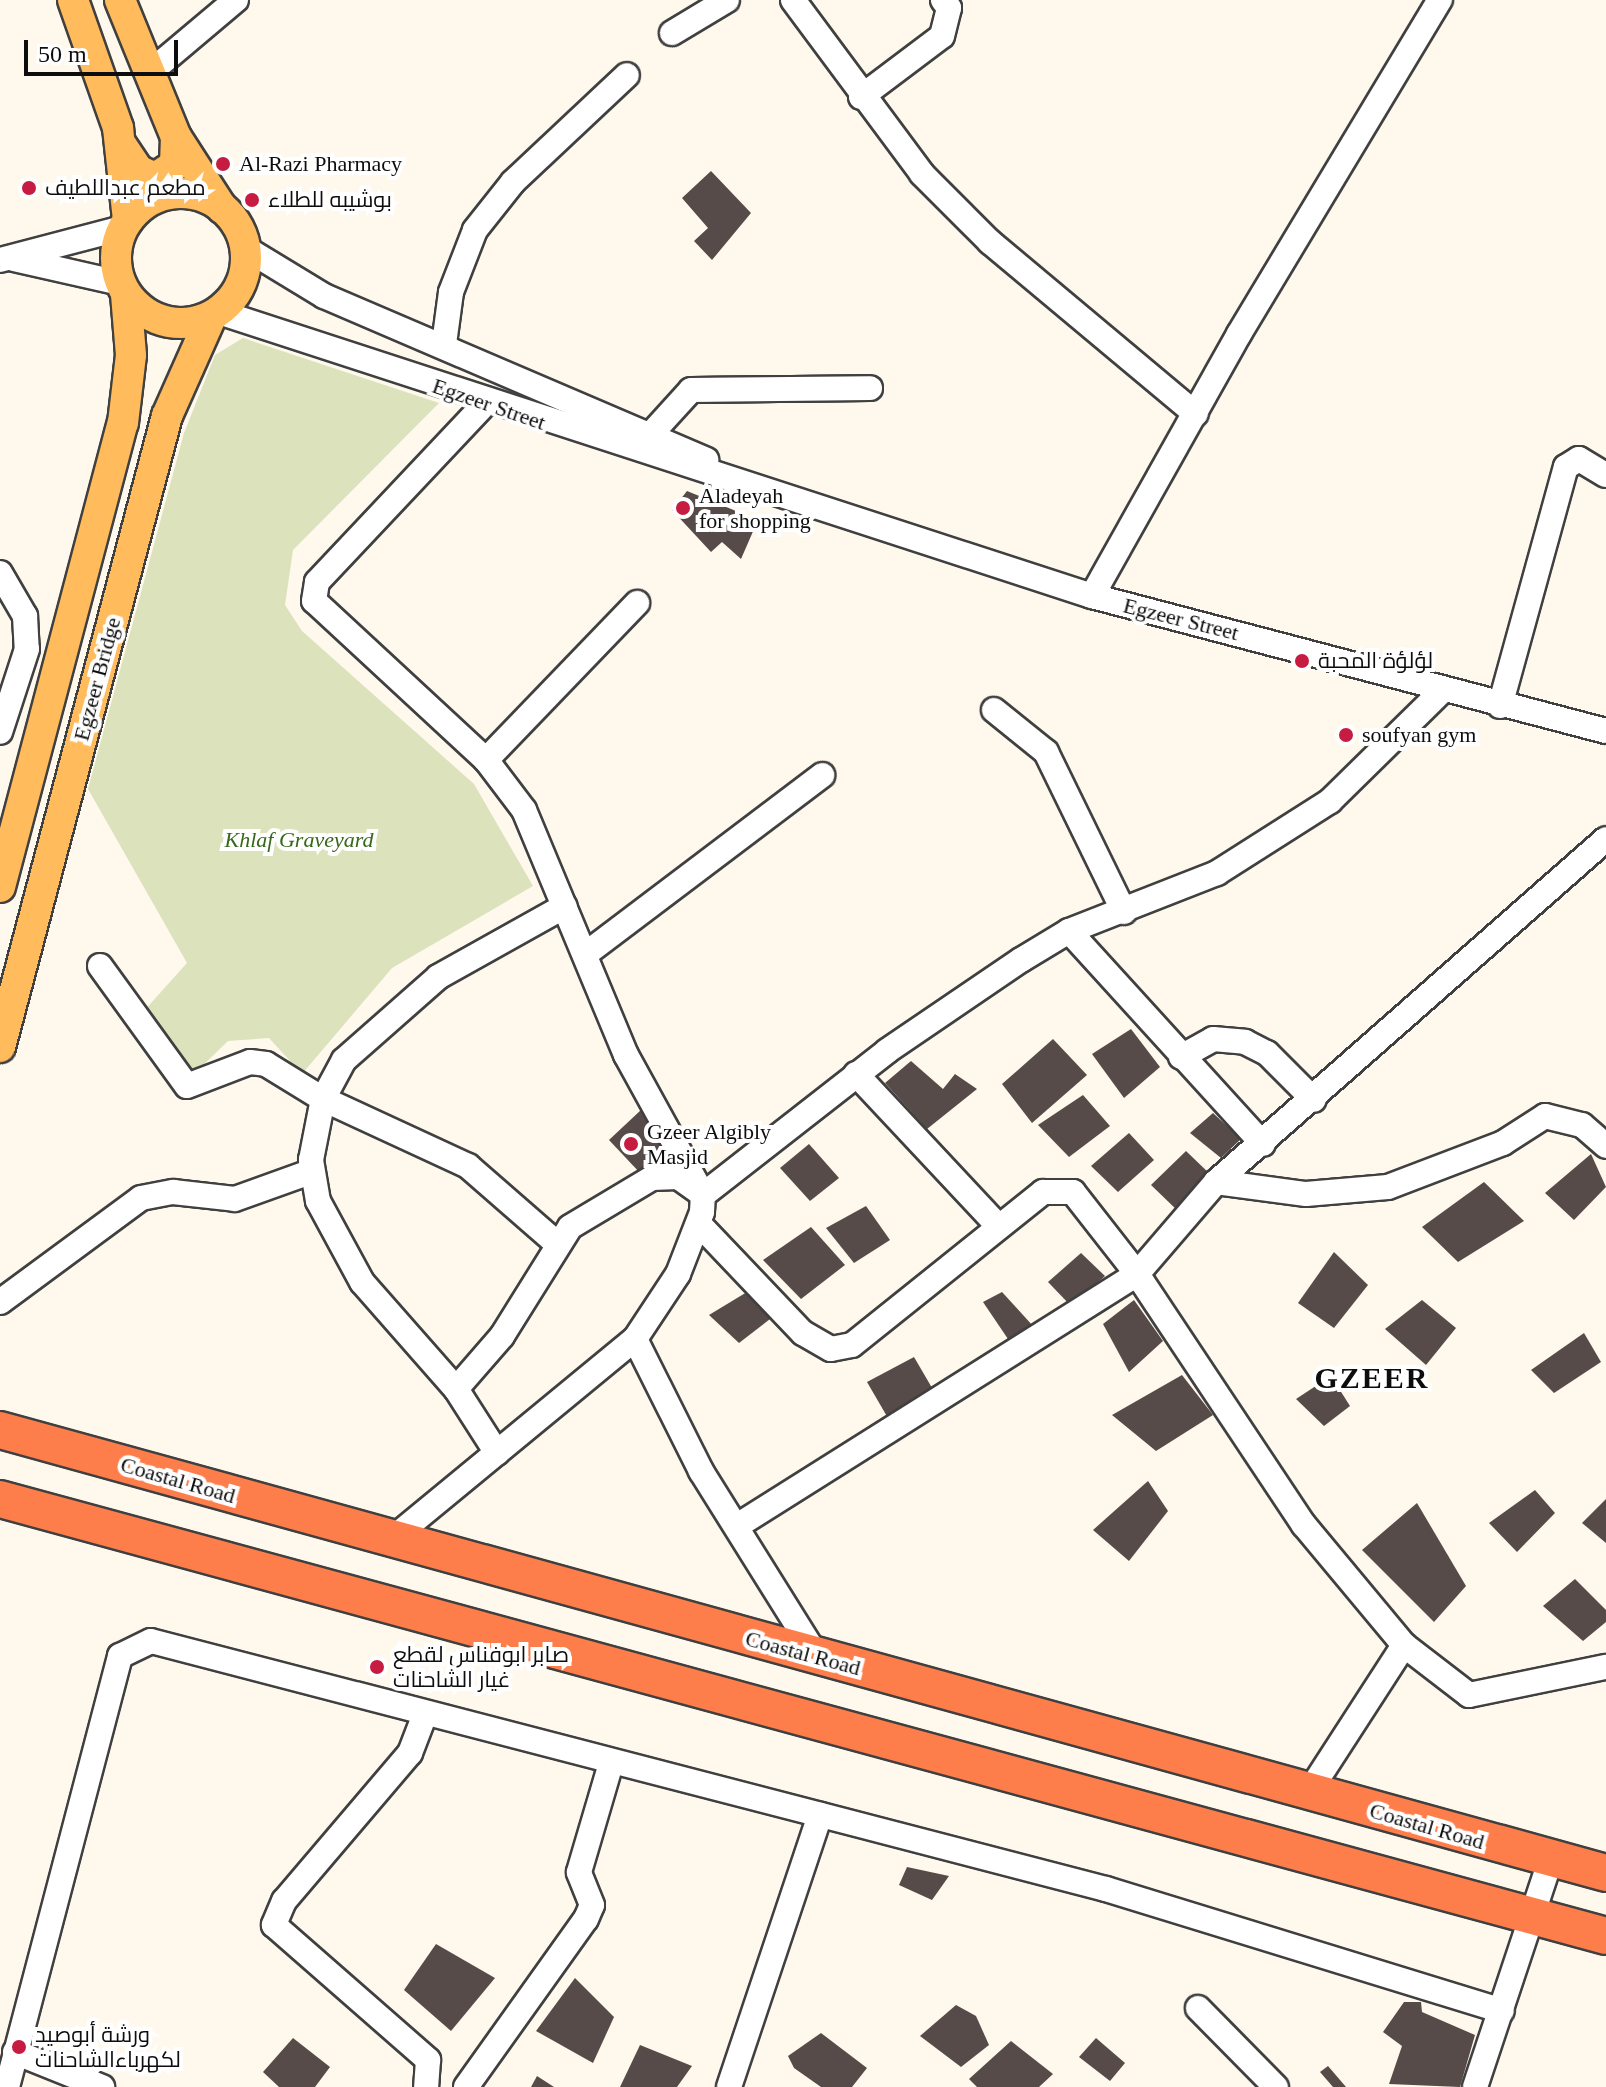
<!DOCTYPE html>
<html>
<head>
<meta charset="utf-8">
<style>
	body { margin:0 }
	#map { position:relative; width:1606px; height:2087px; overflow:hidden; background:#fff8ec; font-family:"Times New Roman",Cairo,serif }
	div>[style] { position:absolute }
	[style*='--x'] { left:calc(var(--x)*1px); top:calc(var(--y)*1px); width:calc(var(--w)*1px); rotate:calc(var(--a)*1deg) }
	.cemetery>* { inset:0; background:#dce2bc }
	.building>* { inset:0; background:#564b48 }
	.roads { filter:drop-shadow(2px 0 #404040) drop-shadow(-2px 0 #404040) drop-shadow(0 2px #404040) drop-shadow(0 -2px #404040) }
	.minor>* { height:24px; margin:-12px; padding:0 12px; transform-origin:12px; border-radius:12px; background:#fff }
	.major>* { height:30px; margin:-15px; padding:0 15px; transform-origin:15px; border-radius:15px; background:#ffbb5c }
	.major>.ring { margin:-15px; padding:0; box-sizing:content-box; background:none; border:30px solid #ffbb5c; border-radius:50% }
	.highway>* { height:36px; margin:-18px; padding:0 18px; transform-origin:18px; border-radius:18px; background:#fe7e4b }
	.dots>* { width:22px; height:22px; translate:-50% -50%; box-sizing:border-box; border:4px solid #fff; border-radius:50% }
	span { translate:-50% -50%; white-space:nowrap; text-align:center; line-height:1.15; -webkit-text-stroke:8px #fff; paint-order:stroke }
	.poi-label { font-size:22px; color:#0d0d0d }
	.left { translate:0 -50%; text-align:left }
	.street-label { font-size:22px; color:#0d0d0d }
	.park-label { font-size:22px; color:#376819; font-style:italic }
	.district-label { font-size:30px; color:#0d0d0d; font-weight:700; letter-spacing:2px }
	.scale { position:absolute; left:24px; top:40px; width:154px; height:36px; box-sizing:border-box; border:4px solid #0d0d0d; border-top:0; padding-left:10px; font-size:24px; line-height:28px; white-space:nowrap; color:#0d0d0d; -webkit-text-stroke:6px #fff; paint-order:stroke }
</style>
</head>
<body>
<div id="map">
	<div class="cemetery">
		<div style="clip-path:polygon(243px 338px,439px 403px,293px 550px,285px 605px,302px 631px,474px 784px,533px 886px,392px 968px,302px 1074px,269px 1038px,228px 1041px,195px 1073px,142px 1013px,187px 963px,88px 789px,184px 433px,215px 355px)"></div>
	</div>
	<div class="building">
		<div style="clip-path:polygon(711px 171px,751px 213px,712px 260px,694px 241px,708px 228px,682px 198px)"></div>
		<div style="clip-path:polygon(687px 491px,758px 520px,741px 559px,722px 542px,711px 552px,672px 510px)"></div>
		<div style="clip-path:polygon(1131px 1029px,1160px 1067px,1124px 1098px,1092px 1054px)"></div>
		<div style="clip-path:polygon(1053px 1039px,1087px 1075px,1032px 1123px,1002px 1084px)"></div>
		<div style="clip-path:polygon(911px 1061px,943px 1089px,955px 1074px,977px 1089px,927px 1129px,885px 1083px)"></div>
		<div style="clip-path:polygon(1083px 1095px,1110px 1126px,1069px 1157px,1038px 1125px)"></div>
		<div style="clip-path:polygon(642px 1109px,675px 1143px,641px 1174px,609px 1140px)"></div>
		<div style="clip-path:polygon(1213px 1113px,1241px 1139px,1221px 1158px,1190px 1133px)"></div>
		<div style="clip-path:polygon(1129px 1133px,1154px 1160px,1118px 1192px,1091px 1166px)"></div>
		<div style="clip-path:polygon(809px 1144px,839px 1178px,810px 1201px,780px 1168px)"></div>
		<div style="clip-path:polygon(1186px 1151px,1212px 1176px,1179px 1212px,1151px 1185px)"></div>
		<div style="clip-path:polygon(1591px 1154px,1606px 1187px,1574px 1220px,1545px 1193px)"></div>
		<div style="clip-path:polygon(1484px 1182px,1524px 1221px,1458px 1262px,1422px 1227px)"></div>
		<div style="clip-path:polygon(866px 1206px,890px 1240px,854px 1263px,826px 1228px)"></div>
		<div style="clip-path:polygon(811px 1227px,845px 1265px,801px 1299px,763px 1260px)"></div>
		<div style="clip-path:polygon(1334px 1252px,1368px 1285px,1334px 1328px,1298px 1303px)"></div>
		<div style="clip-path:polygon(1081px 1253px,1105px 1276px,1071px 1306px,1048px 1282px)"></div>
		<div style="clip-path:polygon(747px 1292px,770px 1319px,739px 1343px,709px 1315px)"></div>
		<div style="clip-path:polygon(1002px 1292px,1033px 1326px,1010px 1342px,983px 1302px)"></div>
		<div style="clip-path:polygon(1134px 1300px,1163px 1341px,1129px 1372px,1103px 1324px)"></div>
		<div style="clip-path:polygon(1422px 1300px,1456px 1328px,1426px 1365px,1385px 1329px)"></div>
		<div style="clip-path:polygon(1584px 1333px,1601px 1362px,1554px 1393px,1531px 1370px)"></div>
		<div style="clip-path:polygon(914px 1357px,935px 1393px,892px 1425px,867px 1382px)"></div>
		<div style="clip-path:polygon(1182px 1375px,1213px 1415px,1156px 1451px,1112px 1415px)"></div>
		<div style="clip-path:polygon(1331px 1376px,1350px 1406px,1324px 1426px,1296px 1399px)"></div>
		<div style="clip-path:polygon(1148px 1481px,1168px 1511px,1129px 1561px,1093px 1530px)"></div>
		<div style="clip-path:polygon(1535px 1490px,1555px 1513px,1517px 1552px,1489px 1523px)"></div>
		<div style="clip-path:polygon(1606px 1499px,1606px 1543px,1582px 1523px)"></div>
		<div style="clip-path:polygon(1417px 1503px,1466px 1586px,1434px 1622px,1362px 1550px)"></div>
		<div style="clip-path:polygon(1575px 1579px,1606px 1610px,1606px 1622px,1583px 1641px,1543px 1606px)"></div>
		<div style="clip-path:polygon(907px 1867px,949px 1876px,932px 1900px,899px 1885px)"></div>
		<div style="clip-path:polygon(436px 1944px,495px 1978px,451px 2031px,404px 1990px)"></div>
		<div style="clip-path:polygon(575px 1978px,614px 2017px,593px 2063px,536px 2031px)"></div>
		<div style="clip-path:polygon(1404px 2002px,1421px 2002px,1422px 2012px,1475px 2035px,1460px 2087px,1389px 2084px,1402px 2046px,1383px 2032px)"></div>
		<div style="clip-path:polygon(956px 2005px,976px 2016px,989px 2045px,961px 2067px,920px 2036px)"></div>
		<div style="clip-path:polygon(821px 2033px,867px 2068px,852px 2087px,821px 2087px,794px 2068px,788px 2056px)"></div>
		<div style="clip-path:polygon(293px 2038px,330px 2067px,315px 2087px,279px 2087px,263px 2072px)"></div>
		<div style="clip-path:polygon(1096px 2038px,1125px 2063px,1110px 2081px,1079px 2057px)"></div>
		<div style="clip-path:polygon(1011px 2041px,1053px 2074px,1039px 2087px,977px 2087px,969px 2079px)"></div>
		<div style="clip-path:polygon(640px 2045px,692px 2066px,677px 2087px,620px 2087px)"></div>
		<div style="clip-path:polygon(1328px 2066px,1346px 2087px,1333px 2087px,1320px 2072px)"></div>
		<div style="clip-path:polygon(537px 2076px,554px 2087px,531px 2087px)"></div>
	</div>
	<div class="roads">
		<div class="minor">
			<div style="--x:793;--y:0;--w:217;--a:53.4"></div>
			<div style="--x:922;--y:174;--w:96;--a:45"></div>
			<div style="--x:990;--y:242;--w:268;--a:39.9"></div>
			<div style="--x:672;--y:33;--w:64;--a:-31"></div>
			<div style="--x:148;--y:74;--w:115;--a:-40.1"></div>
			<div style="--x:861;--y:97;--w:101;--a:-37"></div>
			<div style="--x:942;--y:36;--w:29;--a:-76"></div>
			<div style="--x:949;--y:8;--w:10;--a:-127"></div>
			<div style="--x:245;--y:248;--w:92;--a:31.3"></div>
			<div style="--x:324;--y:296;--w:416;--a:23.2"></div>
			<div style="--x:14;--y:259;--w:109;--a:12.8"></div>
			<div style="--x:0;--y:260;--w:127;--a:-14.6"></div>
			<div style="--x:219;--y:312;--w:918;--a:18.02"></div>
			<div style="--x:1092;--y:596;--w:531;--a:14.72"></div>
			<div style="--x:444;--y:344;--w:52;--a:-82.3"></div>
			<div style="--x:451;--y:292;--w:66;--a:-68.8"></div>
			<div style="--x:475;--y:230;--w:61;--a:-51.6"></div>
			<div style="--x:513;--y:182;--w:156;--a:-43.2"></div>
			<div style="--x:651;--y:434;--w:59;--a:-47.7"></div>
			<div style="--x:691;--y:390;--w:179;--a:-0.6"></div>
			<div style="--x:0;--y:573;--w:50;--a:59.8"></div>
			<div style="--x:25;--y:616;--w:33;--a:87"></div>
			<div style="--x:27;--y:649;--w:87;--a:108"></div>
			<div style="--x:1092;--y:596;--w:300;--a:-60.7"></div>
			<div style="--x:1239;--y:334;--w:390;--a:-59"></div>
			<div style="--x:1500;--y:706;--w:248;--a:-74.6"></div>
			<div style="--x:1566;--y:467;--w:15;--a:-32"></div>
			<div style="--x:1579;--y:459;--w:31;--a:31"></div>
			<div style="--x:994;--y:710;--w:67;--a:38.9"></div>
			<div style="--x:1046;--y:752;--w:178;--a:64"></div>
			<div style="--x:486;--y:760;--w:218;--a:-46.1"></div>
			<div style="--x:1069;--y:931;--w:288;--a:47.7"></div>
			<div style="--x:587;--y:953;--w:295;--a:-37.1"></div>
			<div style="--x:100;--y:966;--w:148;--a:54.1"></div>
			<div style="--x:187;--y:1086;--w:67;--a:-20.9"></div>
			<div style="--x:250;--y:1062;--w:16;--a:7"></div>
			<div style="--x:266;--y:1064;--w:67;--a:31.6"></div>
			<div style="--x:323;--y:1099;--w:160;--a:24.8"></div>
			<div style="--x:468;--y:1166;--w:116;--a:41.1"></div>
			<div style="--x:1181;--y:1057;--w:37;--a:-29"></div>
			<div style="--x:1213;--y:1039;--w:32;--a:5"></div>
			<div style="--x:1245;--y:1042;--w:25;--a:27"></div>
			<div style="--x:1267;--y:1053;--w:66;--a:45"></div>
			<div style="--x:856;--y:1074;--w:209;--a:46.9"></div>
			<div style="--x:1216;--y:1182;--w:91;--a:7.6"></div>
			<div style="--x:1306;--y:1194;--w:82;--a:-4.9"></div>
			<div style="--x:1388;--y:1187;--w:123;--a:-20.9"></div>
			<div style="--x:1503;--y:1143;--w:50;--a:-32.7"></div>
			<div style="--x:1545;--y:1116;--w:38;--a:14"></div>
			<div style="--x:1582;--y:1125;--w:32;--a:41"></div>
			<div style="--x:703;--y:1195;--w:234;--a:-38"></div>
			<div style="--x:887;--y:1051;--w:162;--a:-34.2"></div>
			<div style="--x:1021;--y:960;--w:56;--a:-31.1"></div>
			<div style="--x:1069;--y:931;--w:159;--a:-21.4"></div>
			<div style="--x:1217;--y:873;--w:134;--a:-32.5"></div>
			<div style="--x:1330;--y:801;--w:156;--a:-44.5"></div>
			<div style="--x:700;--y:1225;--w:149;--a:46.4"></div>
			<div style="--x:803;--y:1333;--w:32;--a:30"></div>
			<div style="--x:831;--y:1349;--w:21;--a:-11"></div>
			<div style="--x:852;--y:1345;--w:245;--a:-38.7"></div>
			<div style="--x:1043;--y:1192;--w:30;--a:0"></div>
			<div style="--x:1073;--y:1192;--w:104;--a:52"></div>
			<div style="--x:1137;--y:1274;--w:301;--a:56.4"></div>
			<div style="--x:1304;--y:1525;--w:156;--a:50.2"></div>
			<div style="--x:1404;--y:1645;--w:82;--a:37.6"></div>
			<div style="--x:1469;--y:1695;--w:140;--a:-11.6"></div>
			<div style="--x:0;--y:1302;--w:175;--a:-36.4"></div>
			<div style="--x:141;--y:1198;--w:33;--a:-11"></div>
			<div style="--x:173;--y:1192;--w:62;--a:6.4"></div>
			<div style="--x:235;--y:1199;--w:80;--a:-19.8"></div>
			<div style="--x:635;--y:1339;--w:148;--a:63.4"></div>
			<div style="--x:701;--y:1471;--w:221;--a:58"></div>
			<div style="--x:456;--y:1389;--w:70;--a:-49"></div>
			<div style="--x:502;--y:1336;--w:128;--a:-58"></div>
			<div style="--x:570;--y:1227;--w:96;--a:-30.9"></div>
			<div style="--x:652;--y:1178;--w:26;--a:-2"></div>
			<div style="--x:678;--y:1177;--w:28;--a:35"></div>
			<div style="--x:497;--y:1453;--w:76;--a:-122.6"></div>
			<div style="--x:456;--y:1389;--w:142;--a:-131.3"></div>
			<div style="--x:362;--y:1282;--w:92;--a:-118.5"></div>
			<div style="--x:318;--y:1201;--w:42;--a:-99.7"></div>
			<div style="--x:311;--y:1160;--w:62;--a:-78.9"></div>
			<div style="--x:323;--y:1099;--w:44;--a:-61.7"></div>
			<div style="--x:344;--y:1060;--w:125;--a:-41.4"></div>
			<div style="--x:438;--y:977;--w:145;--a:-29.2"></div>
			<div style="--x:737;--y:1526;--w:473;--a:-32.2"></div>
			<div style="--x:1137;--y:1274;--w:121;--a:-49.3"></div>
			<div style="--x:1216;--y:1182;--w:519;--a:-41.33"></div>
			<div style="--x:392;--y:1539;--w:315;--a:-39.5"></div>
			<div style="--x:635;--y:1339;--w:78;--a:-56.5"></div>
			<div style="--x:678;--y:1274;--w:66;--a:-68.8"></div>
			<div style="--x:702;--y:1212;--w:17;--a:-87"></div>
			<div style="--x:703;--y:1195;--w:160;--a:-118.8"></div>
			<div style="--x:626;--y:1055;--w:265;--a:-112.6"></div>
			<div style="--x:524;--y:810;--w:63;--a:-127.2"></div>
			<div style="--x:486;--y:760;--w:234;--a:-137.2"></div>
			<div style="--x:314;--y:601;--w:19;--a:-81"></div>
			<div style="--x:317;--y:582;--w:245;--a:-46.7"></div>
			<div style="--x:425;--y:1714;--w:42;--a:111"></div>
			<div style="--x:410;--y:1753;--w:194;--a:130.4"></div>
			<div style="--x:284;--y:1901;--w:26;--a:113"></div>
			<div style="--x:274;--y:1925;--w:205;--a:41.2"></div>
			<div style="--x:428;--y:2060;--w:27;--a:94"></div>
			<div style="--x:1309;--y:1792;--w:175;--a:-57.1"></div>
			<div style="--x:1198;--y:2008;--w:111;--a:45.4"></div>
			<div style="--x:15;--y:2052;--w:94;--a:21.9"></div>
			<div style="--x:7;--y:2087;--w:446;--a:-75.3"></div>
			<div style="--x:120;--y:1656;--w:34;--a:-26"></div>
			<div style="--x:151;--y:1641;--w:987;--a:14.56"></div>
			<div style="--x:1106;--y:1889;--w:414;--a:17.1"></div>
			<div style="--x:466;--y:2087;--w:206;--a:-54.5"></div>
			<div style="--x:586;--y:1919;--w:15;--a:-67"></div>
			<div style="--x:592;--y:1905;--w:35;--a:-112"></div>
			<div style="--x:579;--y:1872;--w:114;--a:-73.6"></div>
			<div style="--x:729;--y:2087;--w:287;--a:-71.5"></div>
			<div style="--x:1475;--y:2087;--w:240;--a:-71.6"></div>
		</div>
		<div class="major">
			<div style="--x:73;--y:0;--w:136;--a:70.6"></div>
			<div style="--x:118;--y:128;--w:93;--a:83.8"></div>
			<div style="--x:120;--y:0;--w:148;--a:67.8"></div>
			<div style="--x:176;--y:137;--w:85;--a:57.1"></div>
			<div style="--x:122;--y:146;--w:29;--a:56"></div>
			<div style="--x:138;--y:170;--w:19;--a:25"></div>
			<div style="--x:155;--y:178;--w:24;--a:-33"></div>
			<div style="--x:175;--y:165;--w:28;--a:-88"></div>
			<div class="ring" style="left:116px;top:193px;width:100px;height:100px"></div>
			<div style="--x:0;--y:887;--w:480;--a:-75.2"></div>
			<div style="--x:123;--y:423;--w:68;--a:-83.3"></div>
			<div style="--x:131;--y:355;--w:61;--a:-94.7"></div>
			<div style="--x:0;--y:1047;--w:653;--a:-75.18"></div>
			<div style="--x:167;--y:416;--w:108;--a:-66"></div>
		</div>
		<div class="highway">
			<div style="--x:0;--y:1430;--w:1666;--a:15.42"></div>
			<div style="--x:0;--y:1499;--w:1664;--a:15.22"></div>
		</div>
	</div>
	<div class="dots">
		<div style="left:223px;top:164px;background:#c61c41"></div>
		<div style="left:29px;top:188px;background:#c61c41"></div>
		<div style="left:252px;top:200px;background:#c61c41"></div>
		<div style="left:683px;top:508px;background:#c61c41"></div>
		<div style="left:1302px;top:661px;background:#c61c41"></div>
		<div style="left:1346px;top:735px;background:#c61c41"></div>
		<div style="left:631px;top:1144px;background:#c61c41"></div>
		<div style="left:377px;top:1667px;background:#c61c41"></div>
		<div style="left:19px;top:2047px;background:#c61c41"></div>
	</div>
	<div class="poi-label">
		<span class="left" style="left:239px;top:164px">Al-Razi Pharmacy</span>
		<span class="left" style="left:45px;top:188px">مطعم عبداللطيف</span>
		<span class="left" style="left:268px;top:200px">بوشيبه للطلاء</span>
		<span class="left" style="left:699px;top:508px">Aladeyah<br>for shopping</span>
		<span class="left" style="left:1318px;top:661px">لؤلؤة المحبة</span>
		<span class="left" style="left:1362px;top:735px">soufyan gym</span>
		<span class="left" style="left:647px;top:1144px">Gzeer Algibly<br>Masjid</span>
		<span class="left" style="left:393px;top:1667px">صابر ابوفناس لقطع<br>غيار الشاحنات</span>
		<span class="left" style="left:35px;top:2047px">ورشة أبوصيد<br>لكهرباءالشاحنات</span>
	</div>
	<div class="street-label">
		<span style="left:489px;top:404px;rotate:19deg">Egzeer Street</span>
		<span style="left:1181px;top:619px;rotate:14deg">Egzeer Street</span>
		<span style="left:97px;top:679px;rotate:-75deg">Egzeer Bridge</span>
		<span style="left:178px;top:1480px;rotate:16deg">Coastal Road</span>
		<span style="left:803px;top:1653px;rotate:15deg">Coastal Road</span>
		<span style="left:1427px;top:1826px;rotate:16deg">Coastal Road</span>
	</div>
	<div class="park-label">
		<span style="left:299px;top:840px">Khlaf Graveyard</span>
	</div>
	<div class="district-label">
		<span style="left:1372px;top:1378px">GZEER</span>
	</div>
	<div class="scale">50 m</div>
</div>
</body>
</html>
